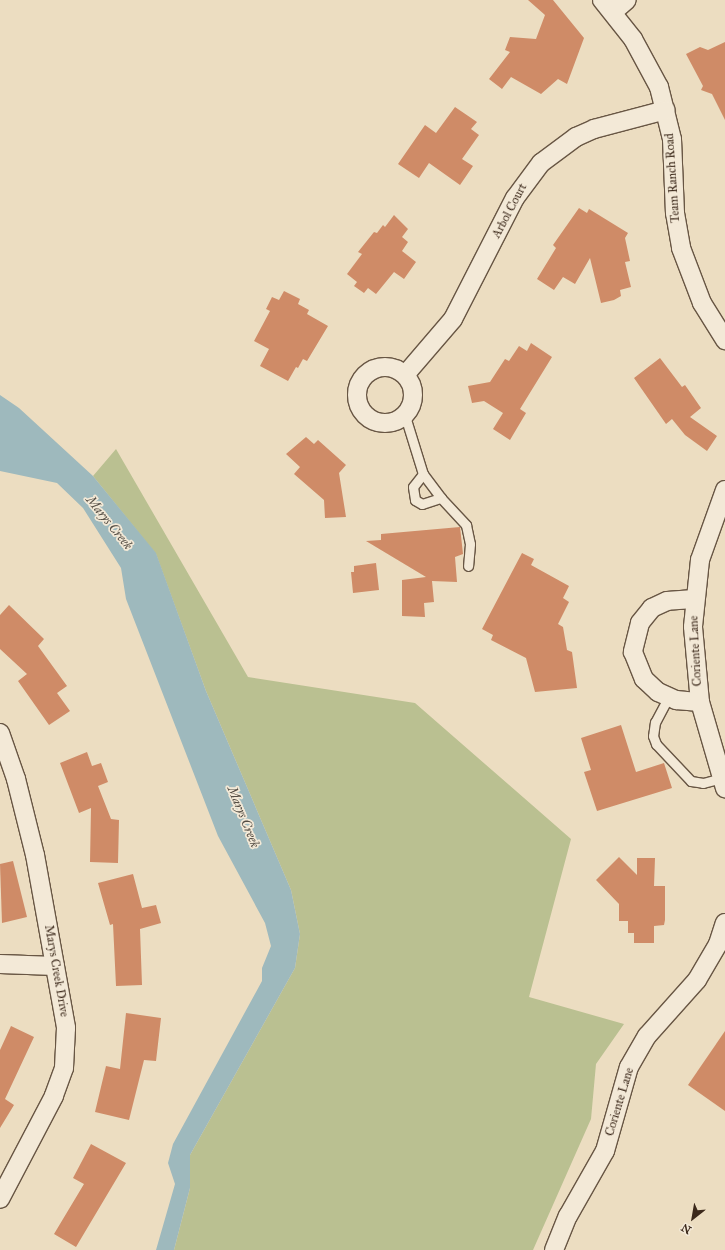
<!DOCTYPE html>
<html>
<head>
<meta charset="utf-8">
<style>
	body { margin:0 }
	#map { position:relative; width:725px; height:1250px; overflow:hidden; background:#ecddc1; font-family:"IM FELL Great Primer",serif }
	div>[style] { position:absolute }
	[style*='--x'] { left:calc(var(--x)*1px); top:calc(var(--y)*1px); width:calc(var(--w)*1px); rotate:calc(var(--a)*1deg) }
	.green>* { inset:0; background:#bac091 }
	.water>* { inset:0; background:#9eb9bd }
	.building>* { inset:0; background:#cf8b67 }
	.roads { filter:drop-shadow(1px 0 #685644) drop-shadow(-1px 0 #685644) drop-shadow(0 1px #685644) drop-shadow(0 -1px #685644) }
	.service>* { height:9px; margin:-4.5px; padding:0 4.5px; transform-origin:4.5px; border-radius:4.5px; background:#f3e9d7 }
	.minor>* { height:18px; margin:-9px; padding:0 9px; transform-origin:9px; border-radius:9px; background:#f3e9d7 }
	.minor>.ring { margin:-9px; padding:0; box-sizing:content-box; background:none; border:18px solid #f3e9d7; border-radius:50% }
	span { translate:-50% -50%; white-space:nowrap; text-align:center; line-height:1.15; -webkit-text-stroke:3.5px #f3e9d7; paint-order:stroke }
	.street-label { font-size:12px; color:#3c291b }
	.water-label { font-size:13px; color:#544d44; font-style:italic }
	.north { position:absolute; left:673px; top:1198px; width:40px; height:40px; -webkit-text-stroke:3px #f3e9d7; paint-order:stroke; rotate:211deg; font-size:11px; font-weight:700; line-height:16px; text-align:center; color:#3c291b }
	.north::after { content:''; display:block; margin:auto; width:14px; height:18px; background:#3c291b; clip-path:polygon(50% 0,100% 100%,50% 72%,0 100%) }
</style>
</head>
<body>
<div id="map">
	<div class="green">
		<div style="clip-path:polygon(116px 449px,248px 677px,415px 703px,571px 839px,529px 997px,624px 1024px,596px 1064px,591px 1119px,533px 1250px,174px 1250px,190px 1188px,190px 1155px,295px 968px,300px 934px,291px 890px,206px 691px,156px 554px,93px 476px)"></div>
	</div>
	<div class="water">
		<div style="clip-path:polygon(0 395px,19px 408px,93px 476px,156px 553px,206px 691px,291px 890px,300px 934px,295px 968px,190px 1155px,190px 1188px,174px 1250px,156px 1250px,175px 1184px,168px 1163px,173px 1144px,262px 981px,262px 968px,271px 946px,265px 923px,218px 836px,126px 599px,121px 568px,83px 508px,57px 483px,0 471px)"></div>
	</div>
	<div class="building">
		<div style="clip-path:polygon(528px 0,553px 0,584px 38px,567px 84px,558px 79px,541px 94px,511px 77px,502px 89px,489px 79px,510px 52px,505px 50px,510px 37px,536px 39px,545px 15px)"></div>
		<div style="clip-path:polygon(725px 42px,725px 120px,712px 94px,701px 90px,703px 86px,686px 54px,700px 47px,708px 50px)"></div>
		<div style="clip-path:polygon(455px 107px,477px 122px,471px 129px,479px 135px,462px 159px,473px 166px,460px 185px,429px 163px,419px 178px,398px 164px,425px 125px,436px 133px)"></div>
		<div style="clip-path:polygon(579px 208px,587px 213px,589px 209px,628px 233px,625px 238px,630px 261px,625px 262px,631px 287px,620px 290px,621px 296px,614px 300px,601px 303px,590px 258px,575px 284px,563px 277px,554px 290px,537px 279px,556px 248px,553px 245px)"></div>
		<div style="clip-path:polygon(394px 215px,408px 229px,402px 237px,408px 242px,402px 251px,416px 262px,404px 279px,394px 272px,376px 294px,368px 288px,364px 293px,354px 286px,357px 282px,347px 274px,362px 254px,358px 252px,374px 232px,377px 233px,383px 225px,385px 227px)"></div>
		<div style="clip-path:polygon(284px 291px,300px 299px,298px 304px,309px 310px,307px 314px,328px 326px,307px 361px,303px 359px,298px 368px,296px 367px,288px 381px,260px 366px,269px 349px,254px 341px,270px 311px,266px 309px,272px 297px,279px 300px)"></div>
		<div style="clip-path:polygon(531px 343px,552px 357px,520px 409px,526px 413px,510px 440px,493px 429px,503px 413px,484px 401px,472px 403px,468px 386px,490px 382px,505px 359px,509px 361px,519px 346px,527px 351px)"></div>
		<div style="clip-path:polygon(660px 358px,682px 387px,685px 385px,701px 408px,690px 417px,717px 436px,707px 451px,685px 435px,672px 419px,666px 424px,634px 378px)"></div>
		<div style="clip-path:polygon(306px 437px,314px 444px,318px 440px,346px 465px,339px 473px,346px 517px,325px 518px,324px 500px,294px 474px,300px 467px,286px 454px)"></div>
		<div style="clip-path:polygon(460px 527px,463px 554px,455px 557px,457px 582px,432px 581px,434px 602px,424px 603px,425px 617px,402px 616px,402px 580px,426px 577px,366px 541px,381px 540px,381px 534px)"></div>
		<div style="clip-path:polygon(522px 553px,534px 559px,531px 565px,569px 586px,563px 598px,569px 602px,558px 624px,563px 627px,567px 650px,572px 652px,577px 688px,535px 692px,526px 658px,491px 640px,493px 635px,482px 629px)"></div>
		<div style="clip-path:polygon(376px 563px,379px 590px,353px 593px,351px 572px,354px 572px,354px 566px)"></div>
		<div style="clip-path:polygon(9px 605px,44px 639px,38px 646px,67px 686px,57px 693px,70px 711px,49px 725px,18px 681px,27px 674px,0 649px,0 615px)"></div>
		<div style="clip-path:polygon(621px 725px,636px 772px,664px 763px,672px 788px,597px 811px,584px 772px,591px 770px,581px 738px)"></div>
		<div style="clip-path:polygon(87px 752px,92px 766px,101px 763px,108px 782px,98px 786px,111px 819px,119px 820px,118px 863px,90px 862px,91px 808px,79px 813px,60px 763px)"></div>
		<div style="clip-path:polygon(619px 857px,637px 875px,637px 858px,655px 858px,654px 886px,665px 886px,665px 920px,664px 925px,654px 926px,654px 943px,634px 943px,634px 933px,628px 933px,628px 921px,619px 921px,619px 904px,596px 880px)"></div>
		<div style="clip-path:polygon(13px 861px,27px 917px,2px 923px,0 864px)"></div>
		<div style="clip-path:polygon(133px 874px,142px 908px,156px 905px,161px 923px,140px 929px,142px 985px,116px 986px,113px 924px,110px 925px,98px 883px)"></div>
		<div style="clip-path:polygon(126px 1013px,161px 1018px,156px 1061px,144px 1060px,129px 1120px,95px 1112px,106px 1066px,120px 1069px)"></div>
		<div style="clip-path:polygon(11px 1026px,34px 1037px,5px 1099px,14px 1105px,0 1128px,0 1050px)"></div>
		<div style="clip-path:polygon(725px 1031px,725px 1111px,688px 1085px)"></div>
		<div style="clip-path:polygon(91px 1144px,126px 1163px,76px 1247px,54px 1234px,84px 1184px,73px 1178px)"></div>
	</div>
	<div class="roads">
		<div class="service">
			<div style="--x:405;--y:416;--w:61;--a:72.8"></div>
			<div style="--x:423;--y:474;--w:30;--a:53"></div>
			<div style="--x:441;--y:498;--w:37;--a:47"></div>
			<div style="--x:466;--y:525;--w:19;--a:78"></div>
			<div style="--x:470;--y:544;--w:22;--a:95"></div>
			<div style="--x:423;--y:474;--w:16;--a:128"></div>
			<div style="--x:413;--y:487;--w:13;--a:81"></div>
			<div style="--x:415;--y:500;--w:8;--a:30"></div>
			<div style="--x:422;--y:504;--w:20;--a:-18"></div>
			<div style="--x:668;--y:698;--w:27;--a:118"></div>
			<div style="--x:655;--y:722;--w:14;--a:98"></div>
			<div style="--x:653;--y:736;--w:9;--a:69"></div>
			<div style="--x:656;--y:744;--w:51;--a:46.6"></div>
			<div style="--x:691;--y:781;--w:12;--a:9"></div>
			<div style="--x:703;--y:783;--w:20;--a:-15"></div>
		</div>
		<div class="minor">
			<div style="--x:602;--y:0;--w:50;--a:51.5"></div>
			<div style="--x:633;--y:39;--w:55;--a:61.6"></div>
			<div style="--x:659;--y:87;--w:54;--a:76"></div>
			<div style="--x:672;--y:139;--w:74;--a:87.7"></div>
			<div style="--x:675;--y:213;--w:36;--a:80"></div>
			<div style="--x:681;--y:248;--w:59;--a:69.1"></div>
			<div style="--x:702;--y:303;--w:44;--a:58.1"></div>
			<div style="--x:613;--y:12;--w:18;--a:-41"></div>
			<div class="ring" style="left:357px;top:367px;width:38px;height:38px"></div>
			<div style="--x:405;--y:375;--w:74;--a:-49.4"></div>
			<div style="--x:453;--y:319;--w:136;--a:-62.9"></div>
			<div style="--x:515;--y:198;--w:44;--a:-53.4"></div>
			<div style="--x:541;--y:163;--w:44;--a:-36.6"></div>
			<div style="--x:576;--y:137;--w:20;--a:-24"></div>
			<div style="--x:594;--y:129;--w:74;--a:-14.8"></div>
			<div style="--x:725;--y:490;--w:74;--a:109.7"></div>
			<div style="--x:700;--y:560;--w:67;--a:96"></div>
			<div style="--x:693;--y:627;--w:75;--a:84.7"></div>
			<div style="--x:700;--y:702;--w:90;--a:73.8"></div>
			<div style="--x:694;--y:599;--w:27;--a:176"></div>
			<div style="--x:667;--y:601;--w:17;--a:155"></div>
			<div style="--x:652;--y:608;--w:19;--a:129"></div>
			<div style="--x:640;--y:623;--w:30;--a:104"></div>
			<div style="--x:633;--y:652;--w:29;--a:68"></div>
			<div style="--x:644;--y:679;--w:19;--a:43"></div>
			<div style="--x:658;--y:692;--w:20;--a:24"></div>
			<div style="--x:676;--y:700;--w:24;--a:5"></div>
			<div style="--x:0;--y:733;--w:49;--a:70.8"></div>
			<div style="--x:16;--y:779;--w:78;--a:76"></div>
			<div style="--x:35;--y:855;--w:176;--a:79.8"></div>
			<div style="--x:66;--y:1028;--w:40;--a:92.9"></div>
			<div style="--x:64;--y:1068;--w:30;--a:110"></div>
			<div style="--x:54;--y:1096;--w:116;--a:117.7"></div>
			<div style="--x:0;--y:964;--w:55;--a:2.1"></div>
			<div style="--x:554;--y:1250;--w:37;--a:-68"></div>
			<div style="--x:568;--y:1216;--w:75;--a:-60.4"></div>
			<div style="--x:605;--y:1151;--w:87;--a:-74.1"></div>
			<div style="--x:629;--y:1067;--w:36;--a:-60"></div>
			<div style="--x:647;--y:1036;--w:75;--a:-48.2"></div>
			<div style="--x:697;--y:980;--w:42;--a:-59.7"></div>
			<div style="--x:718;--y:944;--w:22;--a:-72"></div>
		</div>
	</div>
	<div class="street-label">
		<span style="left:673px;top:178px;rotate:-94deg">Team Ranch Road</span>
		<span style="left:510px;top:211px;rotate:-62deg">Arbol Court</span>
		<span style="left:696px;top:651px;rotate:-93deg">Coriente Lane</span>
		<span style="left:56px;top:971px;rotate:80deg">Marys Creek Drive</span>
		<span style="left:620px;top:1102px;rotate:-73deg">Coriente Lane</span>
	</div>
	<div class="water-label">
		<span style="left:109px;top:523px;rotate:51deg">Marys Creek</span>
		<span style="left:243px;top:817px;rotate:68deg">Marys Creek</span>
	</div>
	<div class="north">N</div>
</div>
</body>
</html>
